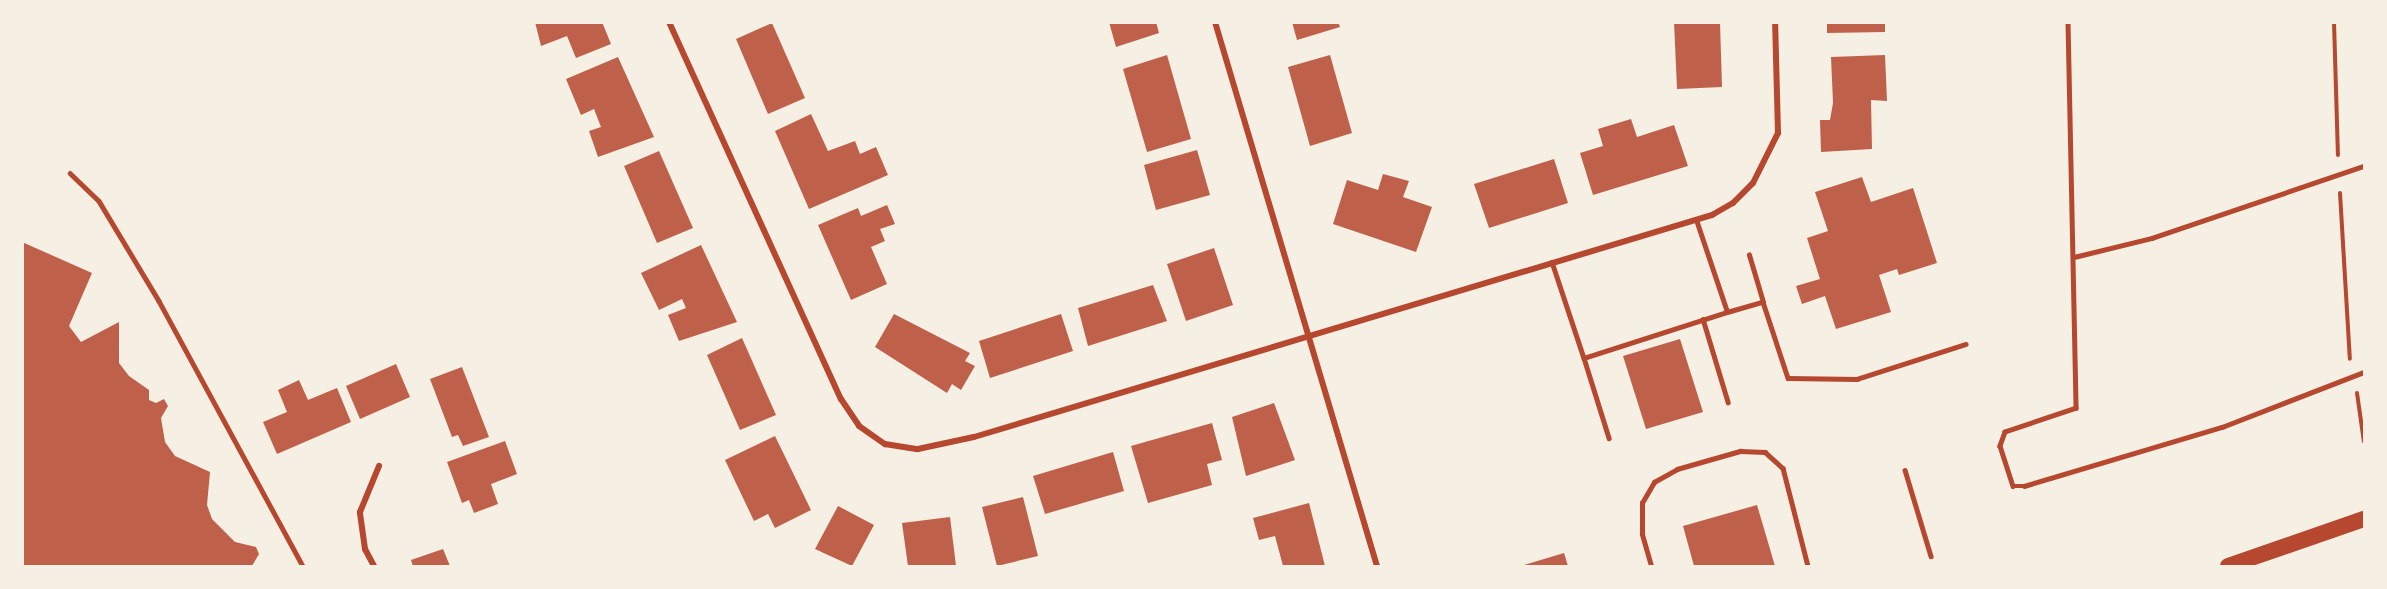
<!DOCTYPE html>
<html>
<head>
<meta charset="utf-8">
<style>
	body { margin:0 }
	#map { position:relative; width:2387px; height:589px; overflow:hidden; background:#f6efe4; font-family:"Titillium Web",sans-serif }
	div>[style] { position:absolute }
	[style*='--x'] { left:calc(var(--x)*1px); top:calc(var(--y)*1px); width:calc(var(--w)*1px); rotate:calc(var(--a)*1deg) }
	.building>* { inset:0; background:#bf614a }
	.path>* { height:4px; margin:-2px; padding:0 2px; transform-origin:2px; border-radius:2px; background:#b5482f }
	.service>* { height:4.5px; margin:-2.25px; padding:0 2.25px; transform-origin:2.25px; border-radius:2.25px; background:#b5482f }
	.minor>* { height:6px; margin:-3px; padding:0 3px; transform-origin:3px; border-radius:3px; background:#b5482f }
	.trunk>* { height:16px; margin:-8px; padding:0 8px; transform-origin:8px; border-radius:8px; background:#b5482f }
	span { translate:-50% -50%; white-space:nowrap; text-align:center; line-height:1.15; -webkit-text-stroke:5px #f6efe4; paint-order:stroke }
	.frame { position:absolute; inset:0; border:24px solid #f6efe4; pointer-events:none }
</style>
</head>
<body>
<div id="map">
	<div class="building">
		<div style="clip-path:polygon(535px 22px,602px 22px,611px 44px,576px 58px,567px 36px,541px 46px)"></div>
		<div style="clip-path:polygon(1109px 22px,1156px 22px,1159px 33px,1116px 47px)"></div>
		<div style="clip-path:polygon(1292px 22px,1338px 22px,1340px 27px,1297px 40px)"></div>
		<div style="clip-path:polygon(1674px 22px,1720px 22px,1722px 87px,1677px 89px)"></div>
		<div style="clip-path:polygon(1827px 22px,1885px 22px,1885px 32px,1827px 33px)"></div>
		<div style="clip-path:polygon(772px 23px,805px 98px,768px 114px,736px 39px)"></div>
		<div style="clip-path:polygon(1167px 55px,1191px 139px,1147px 152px,1123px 69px)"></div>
		<div style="clip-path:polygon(1330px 55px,1352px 133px,1310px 146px,1288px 67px)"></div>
		<div style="clip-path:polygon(1885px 55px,1887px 101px,1871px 100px,1872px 149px,1821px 152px,1820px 120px,1830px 120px,1833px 103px,1831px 57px)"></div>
		<div style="clip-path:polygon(618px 57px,654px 137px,598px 157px,589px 131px,601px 127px,594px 109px,581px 115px,566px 79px)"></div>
		<div style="clip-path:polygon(811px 114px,828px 151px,855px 141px,860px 154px,876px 147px,888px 175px,809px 209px,775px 131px)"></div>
		<div style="clip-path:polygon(1631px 119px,1637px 137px,1674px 125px,1688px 166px,1593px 195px,1580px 153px,1603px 146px,1598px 129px)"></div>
		<div style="clip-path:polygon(1197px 150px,1210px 195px,1156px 210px,1144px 165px)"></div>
		<div style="clip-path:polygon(659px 151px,693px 228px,657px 243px,624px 166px)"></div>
		<div style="clip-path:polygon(1554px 159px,1568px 203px,1489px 228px,1474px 184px)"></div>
		<div style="clip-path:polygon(1383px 174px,1409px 181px,1403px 197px,1432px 207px,1416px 252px,1333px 224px,1347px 180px,1378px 190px)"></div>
		<div style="clip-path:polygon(1862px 177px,1871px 202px,1913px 188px,1937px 263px,1899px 275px,1897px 269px,1879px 275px,1891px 312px,1836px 329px,1825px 296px,1802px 304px,1796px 286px,1820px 279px,1807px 238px,1828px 231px,1815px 192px)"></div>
		<div style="clip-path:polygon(887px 205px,895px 224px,880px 229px,885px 241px,871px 247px,887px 284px,851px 300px,818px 225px,858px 208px,861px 216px)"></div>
		<div style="clip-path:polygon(22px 242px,92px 273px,69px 326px,81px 342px,119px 322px,119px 363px,129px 376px,149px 390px,149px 400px,156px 403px,164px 399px,168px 406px,161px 418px,165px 442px,175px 456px,210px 472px,207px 505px,212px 519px,235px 542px,256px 547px,259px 554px,252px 566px,22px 566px)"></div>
		<div style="clip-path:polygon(701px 245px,737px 322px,679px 341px,668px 315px,686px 308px,682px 299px,659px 310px,641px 273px)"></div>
		<div style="clip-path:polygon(1214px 248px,1233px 305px,1186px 321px,1167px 264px)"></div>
		<div style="clip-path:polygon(1153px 285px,1167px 321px,1088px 346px,1078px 308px)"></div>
		<div style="clip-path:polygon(894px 314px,970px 353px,965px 361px,975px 366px,961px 390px,952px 384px,947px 393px,875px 347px)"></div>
		<div style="clip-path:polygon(1061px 314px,1073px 351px,990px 378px,979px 341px)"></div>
		<div style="clip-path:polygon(742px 338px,776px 415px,740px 430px,707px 355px)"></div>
		<div style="clip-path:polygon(1680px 339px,1703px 412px,1646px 429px,1623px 356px)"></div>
		<div style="clip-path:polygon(396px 364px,410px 397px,360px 419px,346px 386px)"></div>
		<div style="clip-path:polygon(462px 367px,489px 437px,463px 446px,458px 435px,452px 437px,430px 379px)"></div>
		<div style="clip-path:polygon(299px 380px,308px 400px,337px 388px,351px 422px,277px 454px,263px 422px,287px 412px,278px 390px)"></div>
		<div style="clip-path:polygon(1274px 403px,1295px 460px,1246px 476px,1232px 417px)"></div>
		<div style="clip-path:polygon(1212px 423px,1222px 460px,1207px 464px,1212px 485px,1148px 503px,1131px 446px)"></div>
		<div style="clip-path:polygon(775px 436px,811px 510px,775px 528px,768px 514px,754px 521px,725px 460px)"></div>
		<div style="clip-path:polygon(505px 441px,517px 474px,491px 484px,498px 504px,474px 513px,469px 500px,462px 503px,447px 462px)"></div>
		<div style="clip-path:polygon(1113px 452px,1124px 491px,1045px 514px,1033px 476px)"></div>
		<div style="clip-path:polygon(1023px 497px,1038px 556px,997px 566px,982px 507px)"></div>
		<div style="clip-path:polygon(1309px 503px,1325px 566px,1283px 566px,1275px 536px,1259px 540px,1253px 518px)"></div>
		<div style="clip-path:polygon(1757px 505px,1775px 566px,1694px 566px,1683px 526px)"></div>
		<div style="clip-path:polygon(838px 506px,874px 525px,852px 566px,815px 549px)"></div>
		<div style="clip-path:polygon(950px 517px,956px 566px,908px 566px,902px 523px)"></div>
		<div style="clip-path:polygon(443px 549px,450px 566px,413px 566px,411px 560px)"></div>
		<div style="clip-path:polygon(1564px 553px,1568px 566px,1521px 566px)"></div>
	</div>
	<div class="path">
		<div style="--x:2334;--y:22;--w:133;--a:88.3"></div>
		<div style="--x:2340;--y:193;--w:166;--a:86.6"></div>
		<div style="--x:2357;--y:393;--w:49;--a:81.9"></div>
	</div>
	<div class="service">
		<div style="--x:2068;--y:22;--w:386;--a:88.8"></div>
		<div style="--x:2076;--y:408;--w:75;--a:161.3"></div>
		<div style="--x:2005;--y:432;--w:15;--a:110"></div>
		<div style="--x:2000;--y:446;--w:42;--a:72"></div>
		<div style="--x:2013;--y:486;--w:11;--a:0"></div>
		<div style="--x:2024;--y:486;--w:207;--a:-16.6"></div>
		<div style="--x:2222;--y:427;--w:152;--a:-21.2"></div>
		<div style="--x:70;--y:173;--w:40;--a:44"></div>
		<div style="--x:99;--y:201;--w:117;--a:59"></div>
		<div style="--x:159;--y:301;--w:302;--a:61.5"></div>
		<div style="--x:2074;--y:257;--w:80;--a:-13.7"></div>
		<div style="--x:2152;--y:238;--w:224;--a:-18.8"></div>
		<div style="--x:1552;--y:262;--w:101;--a:71.6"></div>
		<div style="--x:1584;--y:358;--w:150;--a:-17.8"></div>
		<div style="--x:1727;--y:312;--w:97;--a:-108.6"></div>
		<div style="--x:1763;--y:302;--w:80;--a:71.8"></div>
		<div style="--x:1788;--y:378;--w:69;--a:0.8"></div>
		<div style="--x:1857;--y:379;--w:114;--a:-17.8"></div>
		<div style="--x:1727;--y:312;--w:37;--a:-16"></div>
		<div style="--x:1763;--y:302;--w:49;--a:-106.6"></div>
		<div style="--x:1703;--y:319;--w:87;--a:73.2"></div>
		<div style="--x:1584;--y:358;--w:84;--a:72.6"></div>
		<div style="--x:1905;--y:470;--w:90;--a:73.2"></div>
		<div style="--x:1651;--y:566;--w:33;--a:-106"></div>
		<div style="--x:1642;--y:534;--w:31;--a:-90"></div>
		<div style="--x:1642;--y:503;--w:24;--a:-60"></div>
		<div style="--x:1654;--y:482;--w:26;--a:-29"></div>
		<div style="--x:1677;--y:469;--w:66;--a:-15.9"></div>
		<div style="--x:1740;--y:451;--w:25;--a:2"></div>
		<div style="--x:1765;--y:452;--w:24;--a:42"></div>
		<div style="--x:1783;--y:468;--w:101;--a:75.7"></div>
	</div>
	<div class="minor">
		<div style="--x:669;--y:22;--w:414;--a:65.5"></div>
		<div style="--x:841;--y:399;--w:32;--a:56"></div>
		<div style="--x:859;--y:426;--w:32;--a:35"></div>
		<div style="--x:885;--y:444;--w:33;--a:9"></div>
		<div style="--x:918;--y:449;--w:57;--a:-12.1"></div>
		<div style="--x:974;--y:437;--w:771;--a:-16.74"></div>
		<div style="--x:1712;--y:215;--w:24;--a:-30"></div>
		<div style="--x:1733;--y:203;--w:28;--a:-45"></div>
		<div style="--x:1753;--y:183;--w:56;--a:-63.4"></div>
		<div style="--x:1778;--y:133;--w:111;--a:-91.5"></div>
		<div style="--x:1215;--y:22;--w:568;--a:73.42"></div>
		<div style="--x:374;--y:566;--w:19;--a:-118"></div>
		<div style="--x:365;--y:549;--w:37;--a:-98"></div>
		<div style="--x:360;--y:512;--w:50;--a:-67.6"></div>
	</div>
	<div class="trunk">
		<div style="--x:2228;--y:566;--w:144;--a:-19.1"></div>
	</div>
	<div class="frame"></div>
</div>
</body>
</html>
